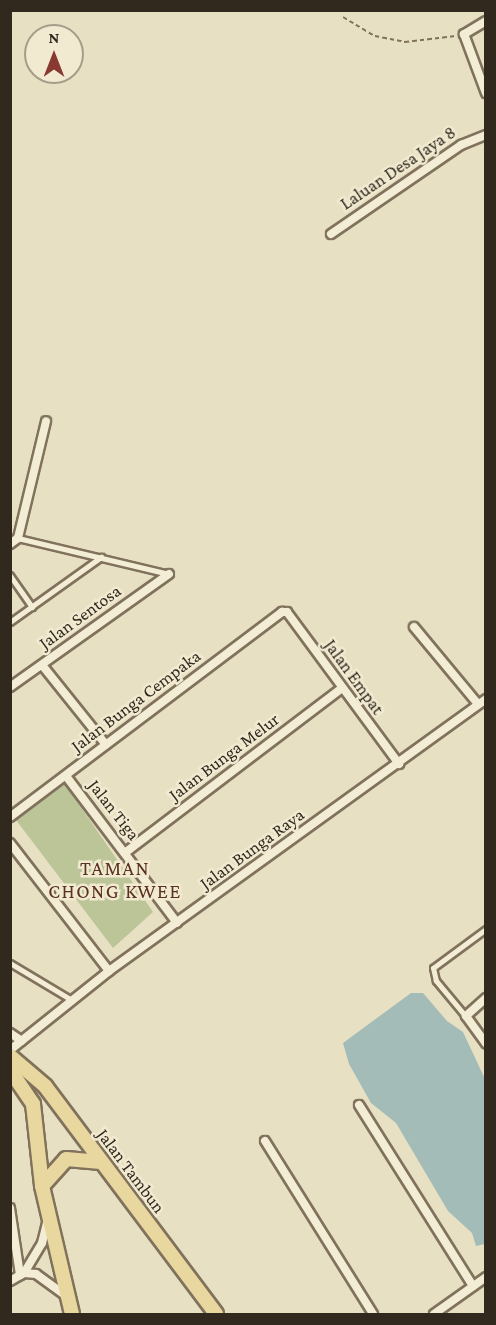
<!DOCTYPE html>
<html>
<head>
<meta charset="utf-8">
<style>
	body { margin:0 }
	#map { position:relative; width:496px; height:1325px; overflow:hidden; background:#e8e0c3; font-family:"Crimson Pro",serif }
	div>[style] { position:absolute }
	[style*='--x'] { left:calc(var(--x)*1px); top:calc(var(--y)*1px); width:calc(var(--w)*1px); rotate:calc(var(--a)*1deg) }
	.green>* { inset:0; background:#bcc598 }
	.water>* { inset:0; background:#a4bcb7 }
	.path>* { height:2px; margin-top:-1px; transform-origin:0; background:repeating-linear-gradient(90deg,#80725c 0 4.5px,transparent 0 7.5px) }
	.roads { filter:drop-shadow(2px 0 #80725c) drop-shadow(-2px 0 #80725c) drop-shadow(0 2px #80725c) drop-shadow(0 -2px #80725c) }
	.service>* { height:4.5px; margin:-2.25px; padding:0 2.25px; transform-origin:2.25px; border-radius:2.25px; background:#f4edd5 }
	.minor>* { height:8px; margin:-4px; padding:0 4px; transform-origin:4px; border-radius:4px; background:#f4edd5 }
	.primary>* { height:14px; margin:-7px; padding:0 7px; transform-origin:7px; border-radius:7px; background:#e8d79e }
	span { translate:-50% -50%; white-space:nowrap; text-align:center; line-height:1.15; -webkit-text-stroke:5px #f1ead1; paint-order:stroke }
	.street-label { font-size:18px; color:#32291e }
	.neighbourhood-label { font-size:20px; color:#5a3222; letter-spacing:1.5px }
	.frame { position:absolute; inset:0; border:12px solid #32291e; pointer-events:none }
	.north { position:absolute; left:24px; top:24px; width:60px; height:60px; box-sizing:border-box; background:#f1ead1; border:2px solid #a59d89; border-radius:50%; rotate:0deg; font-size:16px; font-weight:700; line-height:24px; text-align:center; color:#32291e }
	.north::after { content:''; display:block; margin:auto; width:21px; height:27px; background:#893832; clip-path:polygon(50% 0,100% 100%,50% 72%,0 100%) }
</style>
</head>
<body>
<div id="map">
	<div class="green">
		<div style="clip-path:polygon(65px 784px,153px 912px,113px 948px,16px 820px)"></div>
	</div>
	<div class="water">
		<div style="clip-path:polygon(411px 993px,423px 993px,447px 1021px,463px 1032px,485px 1079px,485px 1244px,476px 1246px,472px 1233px,448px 1211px,396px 1123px,371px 1103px,349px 1064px,343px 1043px)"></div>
	</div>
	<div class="path">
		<div style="--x:343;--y:17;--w:37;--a:31"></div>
		<div style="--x:375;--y:36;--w:31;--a:11"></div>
		<div style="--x:405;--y:42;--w:51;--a:-6.7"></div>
	</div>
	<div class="roads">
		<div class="service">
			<div style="--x:18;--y:538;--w:155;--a:13.4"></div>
			<div style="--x:10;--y:575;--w:39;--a:55"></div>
			<div style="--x:10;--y:622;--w:112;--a:-35.5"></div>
			<div style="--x:10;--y:963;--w:72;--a:30.8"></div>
			<div style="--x:466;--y:1017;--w:47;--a:-129.8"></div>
			<div style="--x:436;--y:981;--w:13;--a:-103"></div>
			<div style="--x:433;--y:968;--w:66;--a:-36.3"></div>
		</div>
		<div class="minor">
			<div style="--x:486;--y:21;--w:26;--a:149"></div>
			<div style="--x:464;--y:34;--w:63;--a:69.6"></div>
			<div style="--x:331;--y:234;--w:158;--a:-34.4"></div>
			<div style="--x:461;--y:145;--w:27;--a:-22"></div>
			<div style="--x:10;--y:544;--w:10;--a:-37"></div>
			<div style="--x:18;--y:538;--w:120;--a:-76.5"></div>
			<div style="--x:414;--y:627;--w:100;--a:50.3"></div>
			<div style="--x:42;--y:665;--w:102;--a:51.3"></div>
			<div style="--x:10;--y:687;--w:195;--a:-35.4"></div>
			<div style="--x:66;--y:776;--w:184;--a:52.9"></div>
			<div style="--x:10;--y:817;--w:341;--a:-37"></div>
			<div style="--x:282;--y:612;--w:5;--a:0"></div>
			<div style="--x:287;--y:612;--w:189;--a:53.6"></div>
			<div style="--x:10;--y:843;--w:162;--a:52.3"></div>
			<div style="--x:126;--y:852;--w:270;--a:-37.2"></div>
			<div style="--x:486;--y:998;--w:27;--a:138"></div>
			<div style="--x:466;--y:1016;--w:34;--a:54"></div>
			<div style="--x:10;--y:1033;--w:14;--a:34"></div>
			<div style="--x:10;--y:1050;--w:127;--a:-38.6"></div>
			<div style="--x:109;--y:971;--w:465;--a:-35.8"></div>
			<div style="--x:359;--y:1105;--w:214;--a:57.8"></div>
			<div style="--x:265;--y:1141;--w:204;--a:58"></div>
			<div style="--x:10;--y:1208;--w:68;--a:81.5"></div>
			<div style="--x:24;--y:1273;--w:35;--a:-59"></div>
			<div style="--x:42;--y:1243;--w:25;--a:-76"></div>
			<div style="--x:10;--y:1281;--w:16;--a:-30"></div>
			<div style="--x:24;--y:1273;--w:12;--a:5"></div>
			<div style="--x:36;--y:1274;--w:37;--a:36"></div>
			<div style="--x:434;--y:1314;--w:64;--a:-35.4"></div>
		</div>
		<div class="primary">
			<div style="--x:10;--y:1056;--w:46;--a:40.6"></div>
			<div style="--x:45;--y:1086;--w:285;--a:53.1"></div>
			<div style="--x:10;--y:1070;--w:41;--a:55.9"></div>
			<div style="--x:33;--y:1104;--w:82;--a:83.7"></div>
			<div style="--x:42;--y:1186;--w:131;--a:76.8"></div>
			<div style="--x:42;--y:1186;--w:36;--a:-48"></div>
			<div style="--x:66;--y:1159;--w:35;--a:5"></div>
		</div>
	</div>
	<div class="street-label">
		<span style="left:398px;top:168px;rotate:-34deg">Laluan Desa Jaya 8</span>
		<span style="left:80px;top:617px;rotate:-36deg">Jalan Sentosa</span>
		<span style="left:354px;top:677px;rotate:54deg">Jalan Empat</span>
		<span style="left:136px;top:701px;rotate:-37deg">Jalan Bunga Cempaka</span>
		<span style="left:224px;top:757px;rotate:-37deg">Jalan Bunga Melur</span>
		<span style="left:114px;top:810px;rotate:52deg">Jalan Tiga</span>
		<span style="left:252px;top:849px;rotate:-36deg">Jalan Bunga Raya</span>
		<span style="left:131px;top:1171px;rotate:53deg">Jalan Tambun</span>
	</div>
	<div class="neighbourhood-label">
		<span style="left:115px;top:880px">TAMAN<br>CHONG KWEE</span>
	</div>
	<div class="frame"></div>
	<div class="north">N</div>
</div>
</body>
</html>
